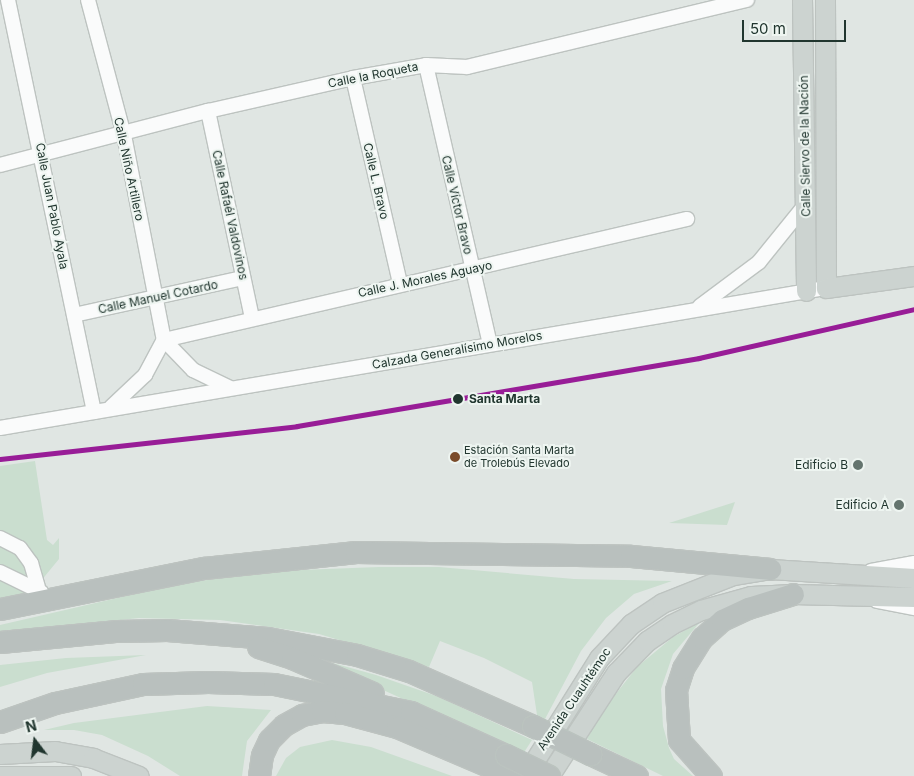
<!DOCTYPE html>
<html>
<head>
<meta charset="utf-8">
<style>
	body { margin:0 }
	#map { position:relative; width:914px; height:776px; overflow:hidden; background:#e0e6e3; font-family:Inter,sans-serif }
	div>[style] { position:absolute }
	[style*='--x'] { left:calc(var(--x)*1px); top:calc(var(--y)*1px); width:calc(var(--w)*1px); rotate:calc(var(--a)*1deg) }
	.green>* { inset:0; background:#cadecf }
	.roads { filter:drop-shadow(1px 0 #bdc3c0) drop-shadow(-1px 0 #bdc3c0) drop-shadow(0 1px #bdc3c0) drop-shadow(0 -1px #bdc3c0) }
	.minor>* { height:14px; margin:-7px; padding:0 7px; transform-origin:7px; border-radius:7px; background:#fafbfb }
	.major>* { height:19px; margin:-9.5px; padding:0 9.5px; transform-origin:9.5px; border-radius:9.5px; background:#ccd3d0 }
	.highway>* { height:21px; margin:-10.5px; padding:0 10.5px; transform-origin:10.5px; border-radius:10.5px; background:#b9c0be }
	.bridges { filter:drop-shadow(1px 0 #bbc3bf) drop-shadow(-1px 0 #bbc3bf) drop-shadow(0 1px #bbc3bf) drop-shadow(0 -1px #bbc3bf) }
	.highway-bridge>* { height:21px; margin:-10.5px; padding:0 10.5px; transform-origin:10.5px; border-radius:10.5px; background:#b9c0be }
	.metro-1>* { height:5px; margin:-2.5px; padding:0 2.5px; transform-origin:2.5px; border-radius:2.5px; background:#981d97 }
	.dots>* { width:14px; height:14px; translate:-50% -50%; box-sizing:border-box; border:2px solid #eef5f1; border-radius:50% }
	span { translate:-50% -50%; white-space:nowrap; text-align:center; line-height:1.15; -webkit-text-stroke:4px #eef5f1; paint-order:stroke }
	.bus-label { font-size:11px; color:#21362f }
	.left { translate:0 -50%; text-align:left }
	.street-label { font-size:12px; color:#21362f }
	.stop-label { font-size:12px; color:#21362f; font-weight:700 }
	.poi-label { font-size:12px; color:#21362f }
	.right { translate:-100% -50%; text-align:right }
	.north { position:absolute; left:10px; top:716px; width:50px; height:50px; -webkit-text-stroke:4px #eef5f1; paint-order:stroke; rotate:345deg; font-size:14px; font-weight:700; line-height:20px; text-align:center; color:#21362f }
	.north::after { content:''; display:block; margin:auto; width:18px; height:22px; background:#21362f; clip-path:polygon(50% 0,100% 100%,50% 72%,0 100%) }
	.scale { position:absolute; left:742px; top:20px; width:104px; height:22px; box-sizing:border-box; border:2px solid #21362f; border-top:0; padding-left:6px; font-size:15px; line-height:18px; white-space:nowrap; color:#21362f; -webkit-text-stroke:4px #eef5f1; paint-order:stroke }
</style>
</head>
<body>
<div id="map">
	<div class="green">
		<div style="clip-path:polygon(35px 461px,47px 540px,53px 545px,59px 538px,59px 559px,31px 593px,0 599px,0 466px)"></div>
		<div style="clip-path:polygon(735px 502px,727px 525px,669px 523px)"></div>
		<div style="clip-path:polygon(379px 567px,439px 567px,574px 579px,672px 581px,634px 594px,606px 618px,581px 651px,545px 719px,537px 715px,532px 682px,484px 658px,440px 641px,429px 667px,319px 634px,220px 620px,139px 618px,0 633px,0 625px,178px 584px,273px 571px)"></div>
		<div style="clip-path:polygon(700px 622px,673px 654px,661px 689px,663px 726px,669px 748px,674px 759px,693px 776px,663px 776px,587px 739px,600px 714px,637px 667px,673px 637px)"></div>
		<div style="clip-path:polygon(146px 655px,47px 673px,0 687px,0 665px,66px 658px)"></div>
		<div style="clip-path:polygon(311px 657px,376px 675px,439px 697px,532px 740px,523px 754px)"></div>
		<div style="clip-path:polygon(207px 706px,271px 710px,247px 741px,242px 776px,180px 776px,148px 756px,102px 735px,74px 730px,44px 730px,74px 723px)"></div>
		<div style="clip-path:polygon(332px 740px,371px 747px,452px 776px,276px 776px,286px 758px,300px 747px)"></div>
	</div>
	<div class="roads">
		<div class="minor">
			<div style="--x:8;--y:0;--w:421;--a:78.2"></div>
			<div style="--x:88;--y:0;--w:140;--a:75.1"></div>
			<div style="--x:124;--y:135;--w:209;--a:79"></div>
			<div style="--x:164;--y:340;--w:42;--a:46"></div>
			<div style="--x:193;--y:370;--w:41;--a:25.9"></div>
			<div style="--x:426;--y:65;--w:286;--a:77.1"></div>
			<div style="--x:353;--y:78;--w:210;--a:77.1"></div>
			<div style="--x:208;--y:111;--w:212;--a:78"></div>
			<div style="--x:0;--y:165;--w:215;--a:-14.6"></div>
			<div style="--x:208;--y:111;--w:149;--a:-12.8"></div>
			<div style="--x:353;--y:78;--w:74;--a:-10.1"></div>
			<div style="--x:426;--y:65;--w:41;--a:2.8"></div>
			<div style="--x:467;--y:67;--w:288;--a:-13.5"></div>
			<div style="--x:700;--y:306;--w:74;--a:-36.7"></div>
			<div style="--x:759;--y:262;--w:75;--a:-51"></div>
			<div style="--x:74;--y:315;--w:172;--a:-12.4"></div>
			<div style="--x:164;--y:340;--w:537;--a:-13.03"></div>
			<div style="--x:111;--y:407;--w:47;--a:-43.3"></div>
			<div style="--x:145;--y:375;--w:40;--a:-62"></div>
			<div style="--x:0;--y:428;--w:838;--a:-9.62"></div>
			<div style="--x:0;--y:538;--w:22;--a:27"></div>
			<div style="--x:20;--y:548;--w:19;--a:54"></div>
			<div style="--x:31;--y:563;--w:25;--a:74"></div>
			<div style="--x:871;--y:571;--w:44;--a:-10.5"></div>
			<div style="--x:0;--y:572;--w:46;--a:26"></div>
			<div style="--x:877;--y:601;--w:38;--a:11"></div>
		</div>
		<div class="major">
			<div style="--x:802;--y:0;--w:291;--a:89.2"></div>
			<div style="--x:825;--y:0;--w:288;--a:89.8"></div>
			<div style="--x:826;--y:288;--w:89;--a:-7.8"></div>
			<div style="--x:0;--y:754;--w:55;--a:-3.1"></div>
			<div style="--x:55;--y:751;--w:39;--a:10"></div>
			<div style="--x:93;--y:758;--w:49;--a:21.4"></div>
			<div style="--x:0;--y:776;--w:71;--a:0"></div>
			<div style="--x:525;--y:776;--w:139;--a:-57.9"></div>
			<div style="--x:599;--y:658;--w:47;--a:-46.7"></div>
			<div style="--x:631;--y:624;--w:37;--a:-34"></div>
			<div style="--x:662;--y:603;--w:76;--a:-21.5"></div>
			<div style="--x:733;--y:575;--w:37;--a:-9"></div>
			<div style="--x:770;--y:569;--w:144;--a:3.6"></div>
			<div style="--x:549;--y:776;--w:123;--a:-57"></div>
			<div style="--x:616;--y:673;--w:45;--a:-45.9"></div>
			<div style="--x:647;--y:641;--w:30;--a:-34"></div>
			<div style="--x:672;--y:624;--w:32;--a:-26"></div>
			<div style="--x:701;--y:610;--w:52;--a:-15.6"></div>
			<div style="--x:751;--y:596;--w:42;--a:-2.7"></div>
			<div style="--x:793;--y:594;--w:121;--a:1.4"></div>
		</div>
		<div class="highway">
			<div style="--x:0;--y:609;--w:208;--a:-11.4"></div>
			<div style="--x:204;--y:568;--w:153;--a:-6"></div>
			<div style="--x:356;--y:552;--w:275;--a:0.8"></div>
			<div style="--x:631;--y:556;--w:140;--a:5.3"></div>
			<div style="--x:0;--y:642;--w:118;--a:-5.4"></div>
			<div style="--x:117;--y:631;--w:50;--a:-1.1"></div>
			<div style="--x:167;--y:630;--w:101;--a:4.5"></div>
			<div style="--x:268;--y:638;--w:91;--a:10.8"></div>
			<div style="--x:357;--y:655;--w:54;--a:17.1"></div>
			<div style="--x:409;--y:671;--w:136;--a:23.9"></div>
			<div style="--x:258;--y:647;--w:36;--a:18"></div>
			<div style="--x:292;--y:658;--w:88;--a:23.4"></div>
			<div style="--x:0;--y:722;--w:58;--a:-19.1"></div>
			<div style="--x:55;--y:703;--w:90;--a:-12.2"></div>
			<div style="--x:143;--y:684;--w:65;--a:-1.8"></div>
			<div style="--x:208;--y:682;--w:66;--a:1.7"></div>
			<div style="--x:274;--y:684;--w:140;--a:11.6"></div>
			<div style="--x:411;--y:712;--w:104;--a:24.4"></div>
			<div style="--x:590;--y:754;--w:52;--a:25.1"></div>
			<div style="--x:259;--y:776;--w:21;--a:-82"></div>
			<div style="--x:262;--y:755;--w:17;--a:-65"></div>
			<div style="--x:269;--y:740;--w:21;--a:-45"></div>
			<div style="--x:284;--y:725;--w:21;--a:-29"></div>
			<div style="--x:302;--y:715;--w:20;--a:-11"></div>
			<div style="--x:322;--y:711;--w:23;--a:5"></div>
			<div style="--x:345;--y:713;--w:54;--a:15.1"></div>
			<div style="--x:397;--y:727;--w:125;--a:23.1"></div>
			<div style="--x:711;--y:776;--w:48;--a:-131.6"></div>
			<div style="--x:679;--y:740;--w:50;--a:-93.4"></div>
			<div style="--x:676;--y:690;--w:23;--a:-72"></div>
			<div style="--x:683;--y:668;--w:36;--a:-58"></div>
			<div style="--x:702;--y:638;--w:27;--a:-42"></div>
			<div style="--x:722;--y:620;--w:29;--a:-25"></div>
			<div style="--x:748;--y:608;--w:47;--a:-17.3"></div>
		</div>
	</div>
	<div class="bridges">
		<div class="highway-bridge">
			<div style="--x:533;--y:726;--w:64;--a:26.2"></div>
			<div style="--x:506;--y:755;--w:48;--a:26"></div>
		</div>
	</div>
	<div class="metro-1">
		<div style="--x:0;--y:459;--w:299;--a:-6.3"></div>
		<div style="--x:297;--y:426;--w:408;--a:-9.6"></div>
		<div style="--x:699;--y:358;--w:221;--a:-12.8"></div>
	</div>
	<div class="dots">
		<div style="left:458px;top:399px;background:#21362f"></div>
		<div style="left:455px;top:457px;background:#7a4b2a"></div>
		<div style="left:858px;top:465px;background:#64746e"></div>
		<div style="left:899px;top:505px;background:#64746e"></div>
	</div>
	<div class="bus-label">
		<span class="left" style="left:464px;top:457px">Estación Santa Marta<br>de Trolebús Elevado</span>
	</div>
	<div class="street-label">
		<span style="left:373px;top:75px;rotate:-11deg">Calle la Roqueta</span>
		<span style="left:805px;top:146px;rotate:-91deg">Calle Siervo de la Nación</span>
		<span style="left:129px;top:169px;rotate:78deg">Calle Niño Artillero</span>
		<span style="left:376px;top:181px;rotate:77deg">Calle L. Bravo</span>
		<span style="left:457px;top:205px;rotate:77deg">Calle Víctor Bravo</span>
		<span style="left:52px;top:206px;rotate:79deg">Calle Juan Pablo Ayala</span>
		<span style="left:230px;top:215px;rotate:78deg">Calle Rafaél Valdovinos</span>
		<span style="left:425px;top:279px;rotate:-12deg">Calle J. Morales Aguayo</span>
		<span style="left:158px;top:297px;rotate:-12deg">Calle Manuel Cotardo</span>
		<span style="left:457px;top:350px;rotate:-10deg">Calzada Generalísimo Morelos</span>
		<span style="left:574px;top:699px;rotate:-56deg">Avenida Cuauhtémoc</span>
	</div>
	<div class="stop-label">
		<span class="left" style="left:469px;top:399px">Santa Marta</span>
	</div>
	<div class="poi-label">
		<span class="right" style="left:848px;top:465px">Edificio B</span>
		<span class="right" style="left:889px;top:505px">Edificio A</span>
	</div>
	<div class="north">N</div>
	<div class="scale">50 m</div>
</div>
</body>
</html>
